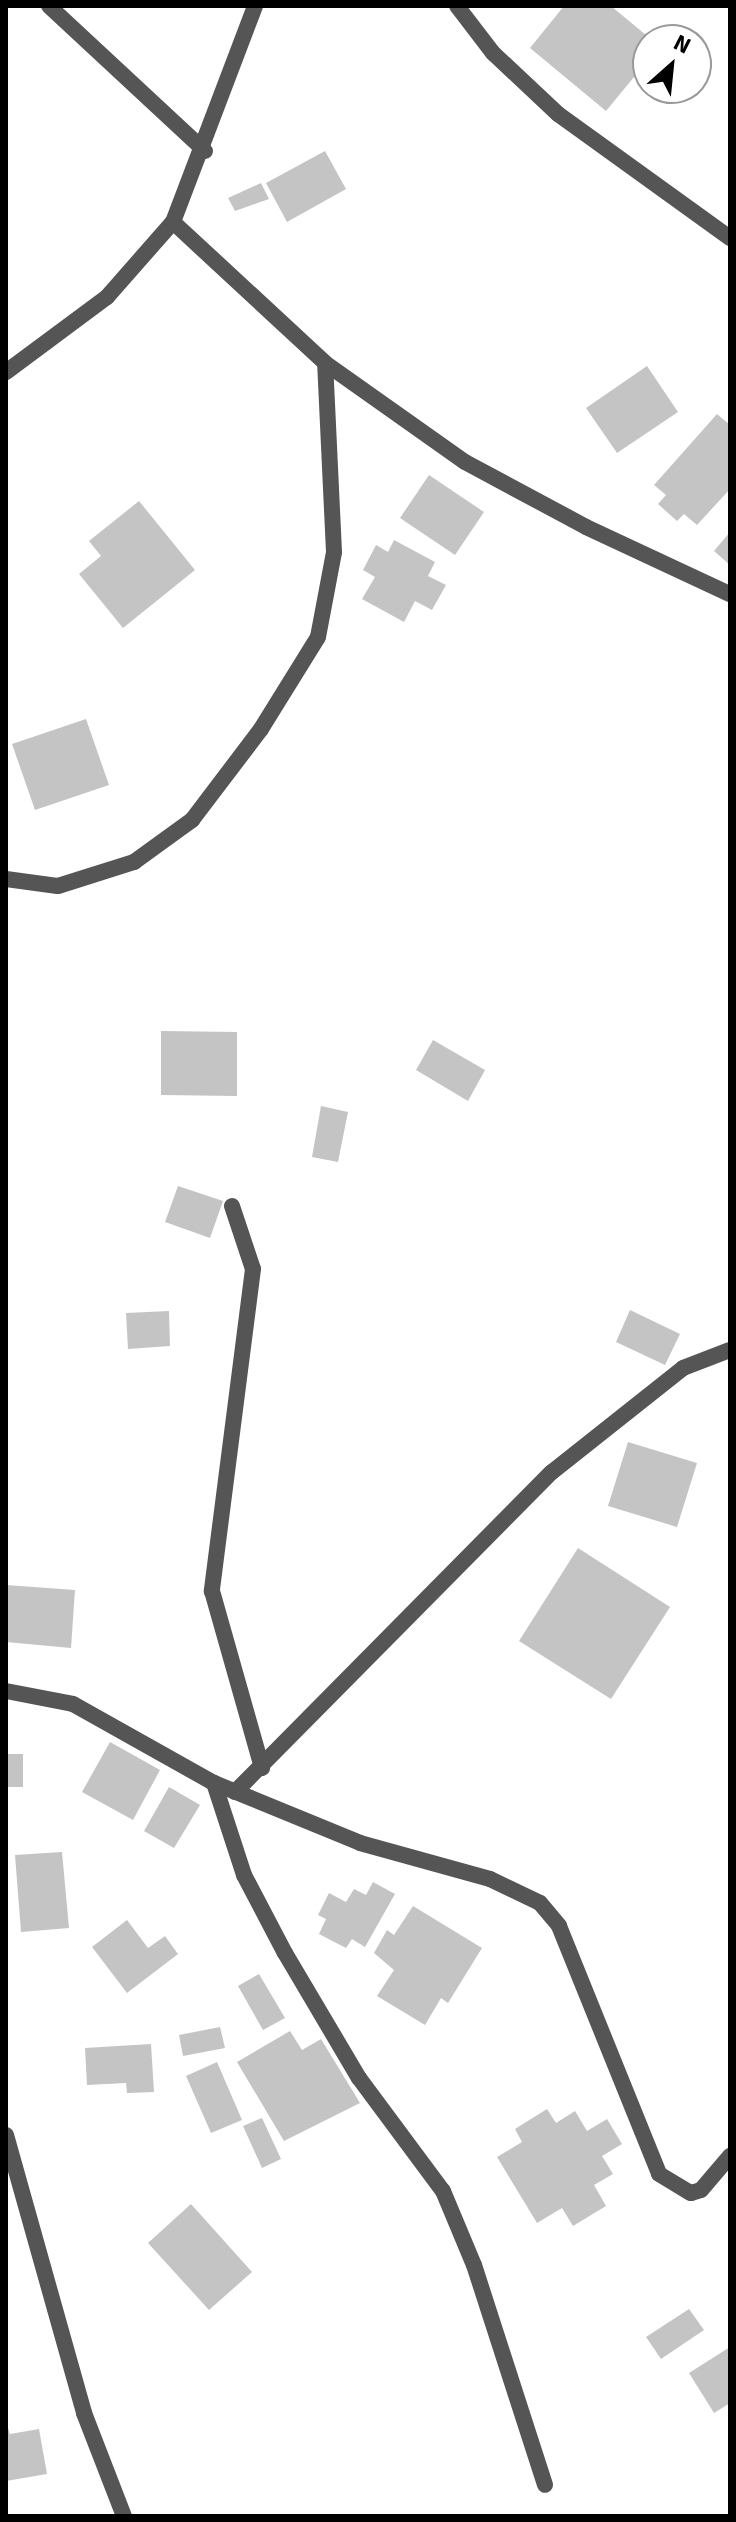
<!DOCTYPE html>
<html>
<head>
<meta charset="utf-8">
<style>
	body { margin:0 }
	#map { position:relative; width:736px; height:2522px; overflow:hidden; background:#fff; font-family:Signika,sans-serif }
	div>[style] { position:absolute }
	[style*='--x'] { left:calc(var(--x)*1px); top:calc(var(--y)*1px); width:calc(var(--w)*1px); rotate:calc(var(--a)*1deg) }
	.building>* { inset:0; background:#c4c4c4 }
	.minor>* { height:16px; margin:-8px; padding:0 8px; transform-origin:8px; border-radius:8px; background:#555 }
	.tertiary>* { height:16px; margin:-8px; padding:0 8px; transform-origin:8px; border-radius:8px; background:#555 }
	span { translate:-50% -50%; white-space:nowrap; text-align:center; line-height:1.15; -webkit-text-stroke:8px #fff; paint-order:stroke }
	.frame { position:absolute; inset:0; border:8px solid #000; pointer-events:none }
	.north { position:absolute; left:632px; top:24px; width:80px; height:80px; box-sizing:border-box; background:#fff; border:2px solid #999; border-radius:50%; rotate:27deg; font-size:22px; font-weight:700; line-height:32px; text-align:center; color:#000 }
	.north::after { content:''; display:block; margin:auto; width:28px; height:36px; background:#000; clip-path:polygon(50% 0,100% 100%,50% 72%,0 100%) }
</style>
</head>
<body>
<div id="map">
	<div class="building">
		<div style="clip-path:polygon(564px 6px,611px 6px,652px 40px,648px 60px,606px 111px,530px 48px)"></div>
		<div style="clip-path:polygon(325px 151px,346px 189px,287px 222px,266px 183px)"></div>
		<div style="clip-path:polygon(261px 183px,269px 199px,235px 211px,228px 198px)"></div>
		<div style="clip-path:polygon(647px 366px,678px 412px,617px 453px,586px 408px)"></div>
		<div style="clip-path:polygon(717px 414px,730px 425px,730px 489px,697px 525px,684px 514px,677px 521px,658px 504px,666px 495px,654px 485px)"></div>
		<div style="clip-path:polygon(429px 475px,484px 512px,455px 555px,400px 518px)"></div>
		<div style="clip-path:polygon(139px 501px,195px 570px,123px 628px,79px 574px,101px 556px,89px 541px)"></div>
		<div style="clip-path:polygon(730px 532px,730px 565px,714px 551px)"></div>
		<div style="clip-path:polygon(394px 540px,435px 562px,428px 576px,446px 585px,432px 610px,415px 601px,404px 622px,362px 599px,375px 577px,363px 570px,376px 545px,388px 552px)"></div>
		<div style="clip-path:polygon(86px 719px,109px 785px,35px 810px,12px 744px)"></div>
		<div style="clip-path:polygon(161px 1031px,237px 1032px,237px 1096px,161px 1095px)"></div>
		<div style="clip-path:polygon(433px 1040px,485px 1070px,468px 1101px,416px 1070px)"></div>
		<div style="clip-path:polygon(321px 1106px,348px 1112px,338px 1162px,312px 1157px)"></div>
		<div style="clip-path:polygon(178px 1186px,223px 1201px,210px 1238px,165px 1222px)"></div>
		<div style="clip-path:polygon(630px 1310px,680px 1334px,665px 1365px,616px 1342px)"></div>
		<div style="clip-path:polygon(169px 1311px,170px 1346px,128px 1349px,126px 1313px)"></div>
		<div style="clip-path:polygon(628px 1442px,697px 1463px,677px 1527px,608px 1506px)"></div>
		<div style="clip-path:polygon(578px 1548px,670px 1607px,611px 1699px,519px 1641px)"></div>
		<div style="clip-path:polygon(6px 1585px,75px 1590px,71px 1648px,6px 1642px)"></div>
		<div style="clip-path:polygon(110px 1742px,160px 1770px,133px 1820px,82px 1792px)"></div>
		<div style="clip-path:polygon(6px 1754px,23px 1754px,23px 1787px,6px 1787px)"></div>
		<div style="clip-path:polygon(169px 1787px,200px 1805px,174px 1848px,144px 1831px)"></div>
		<div style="clip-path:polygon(62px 1852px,69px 1928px,21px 1932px,15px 1855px)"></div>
		<div style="clip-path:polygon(373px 1882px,395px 1894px,365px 1947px,352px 1939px,346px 1948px,319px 1934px,326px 1919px,318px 1915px,329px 1893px,346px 1902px,354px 1889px,366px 1895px)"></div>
		<div style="clip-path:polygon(413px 1906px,482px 1948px,448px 2003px,441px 1998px,425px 2025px,377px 1996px,394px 1970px,374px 1953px,387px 1930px,394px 1935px)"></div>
		<div style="clip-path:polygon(127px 1920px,148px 1948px,165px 1936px,178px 1954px,127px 1993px,92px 1947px)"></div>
		<div style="clip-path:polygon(259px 1974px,285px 2018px,263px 2030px,238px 1986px)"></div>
		<div style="clip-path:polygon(220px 2027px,225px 2048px,183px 2056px,179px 2035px)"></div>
		<div style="clip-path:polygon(290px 2031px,302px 2050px,321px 2039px,360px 2103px,284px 2141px,237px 2062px)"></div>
		<div style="clip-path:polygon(151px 2044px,154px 2092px,127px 2093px,126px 2083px,87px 2085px,85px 2048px)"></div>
		<div style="clip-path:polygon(217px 2062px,242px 2120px,211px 2133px,186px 2076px)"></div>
		<div style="clip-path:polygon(547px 2109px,556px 2123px,575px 2111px,587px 2131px,607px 2119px,622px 2144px,602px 2156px,613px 2174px,594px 2185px,606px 2206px,573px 2226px,562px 2208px,537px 2223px,497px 2157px,522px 2142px,515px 2129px)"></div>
		<div style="clip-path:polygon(262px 2118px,281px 2159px,262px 2168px,243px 2126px)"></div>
		<div style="clip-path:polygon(191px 2204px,252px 2272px,209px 2310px,148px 2243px)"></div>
		<div style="clip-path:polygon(689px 2309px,704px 2330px,661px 2359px,646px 2337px)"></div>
		<div style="clip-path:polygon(730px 2347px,730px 2403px,714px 2413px,689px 2373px)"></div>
		<div style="clip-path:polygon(6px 2422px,10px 2434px,39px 2429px,47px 2474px,6px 2481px)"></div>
	</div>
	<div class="minor">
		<div style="--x:49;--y:6;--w:213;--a:42.9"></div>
		<div style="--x:457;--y:6;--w:59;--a:52.5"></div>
		<div style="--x:493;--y:53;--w:89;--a:43.2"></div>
		<div style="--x:558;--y:114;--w:212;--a:35.8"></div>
		<div style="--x:173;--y:222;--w:207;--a:42.8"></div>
		<div style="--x:325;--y:363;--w:171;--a:35.3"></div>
		<div style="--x:465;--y:462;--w:137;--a:28.2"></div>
		<div style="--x:586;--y:527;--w:159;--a:25"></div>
		<div style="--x:6;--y:879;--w:52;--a:7.7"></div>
		<div style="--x:58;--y:886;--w:80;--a:-17.5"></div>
		<div style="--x:134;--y:862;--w:72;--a:-35.9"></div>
		<div style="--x:192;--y:820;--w:114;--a:-52.8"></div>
		<div style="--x:261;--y:729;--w:108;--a:-58.2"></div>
		<div style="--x:318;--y:637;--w:86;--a:-79.3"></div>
		<div style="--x:334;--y:552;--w:189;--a:-92.7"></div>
		<div style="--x:232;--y:1206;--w:66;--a:71.6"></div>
		<div style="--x:253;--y:1269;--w:325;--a:97.3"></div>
		<div style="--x:212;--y:1591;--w:184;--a:74.2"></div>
		<div style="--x:6;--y:1691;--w:68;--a:11"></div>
		<div style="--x:73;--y:1704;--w:162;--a:29.3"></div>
		<div style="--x:214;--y:1783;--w:158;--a:22.3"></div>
		<div style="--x:360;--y:1843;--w:135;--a:15.5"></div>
		<div style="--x:490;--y:1879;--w:55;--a:25.6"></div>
		<div style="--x:540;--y:1903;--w:30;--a:50"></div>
		<div style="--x:559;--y:1926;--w:267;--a:68"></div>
		<div style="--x:659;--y:2174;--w:37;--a:31"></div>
		<div style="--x:691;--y:2193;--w:10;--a:-17"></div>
		<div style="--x:701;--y:2190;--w:45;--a:-49.5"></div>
		<div style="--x:214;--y:1783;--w:97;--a:71.9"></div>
		<div style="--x:244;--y:1875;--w:88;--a:62.3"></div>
		<div style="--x:285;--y:1953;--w:145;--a:59.4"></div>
		<div style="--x:359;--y:2078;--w:141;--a:53.4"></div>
		<div style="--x:443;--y:2191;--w:80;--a:67.3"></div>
		<div style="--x:474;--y:2265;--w:231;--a:72.1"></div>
		<div style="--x:235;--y:1792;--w:450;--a:-45.3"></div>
		<div style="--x:552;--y:1472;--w:167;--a:-38.4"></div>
		<div style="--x:683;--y:1368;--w:50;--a:-21"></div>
		<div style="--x:6;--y:2135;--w:289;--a:74.3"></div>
		<div style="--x:84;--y:2413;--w:110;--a:68.8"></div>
	</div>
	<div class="tertiary">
		<div style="--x:6;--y:372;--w:126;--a:-36.6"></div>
		<div style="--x:107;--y:297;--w:100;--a:-48.7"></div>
		<div style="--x:173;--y:222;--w:231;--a:-69.2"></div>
	</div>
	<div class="frame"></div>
	<div class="north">N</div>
</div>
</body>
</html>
